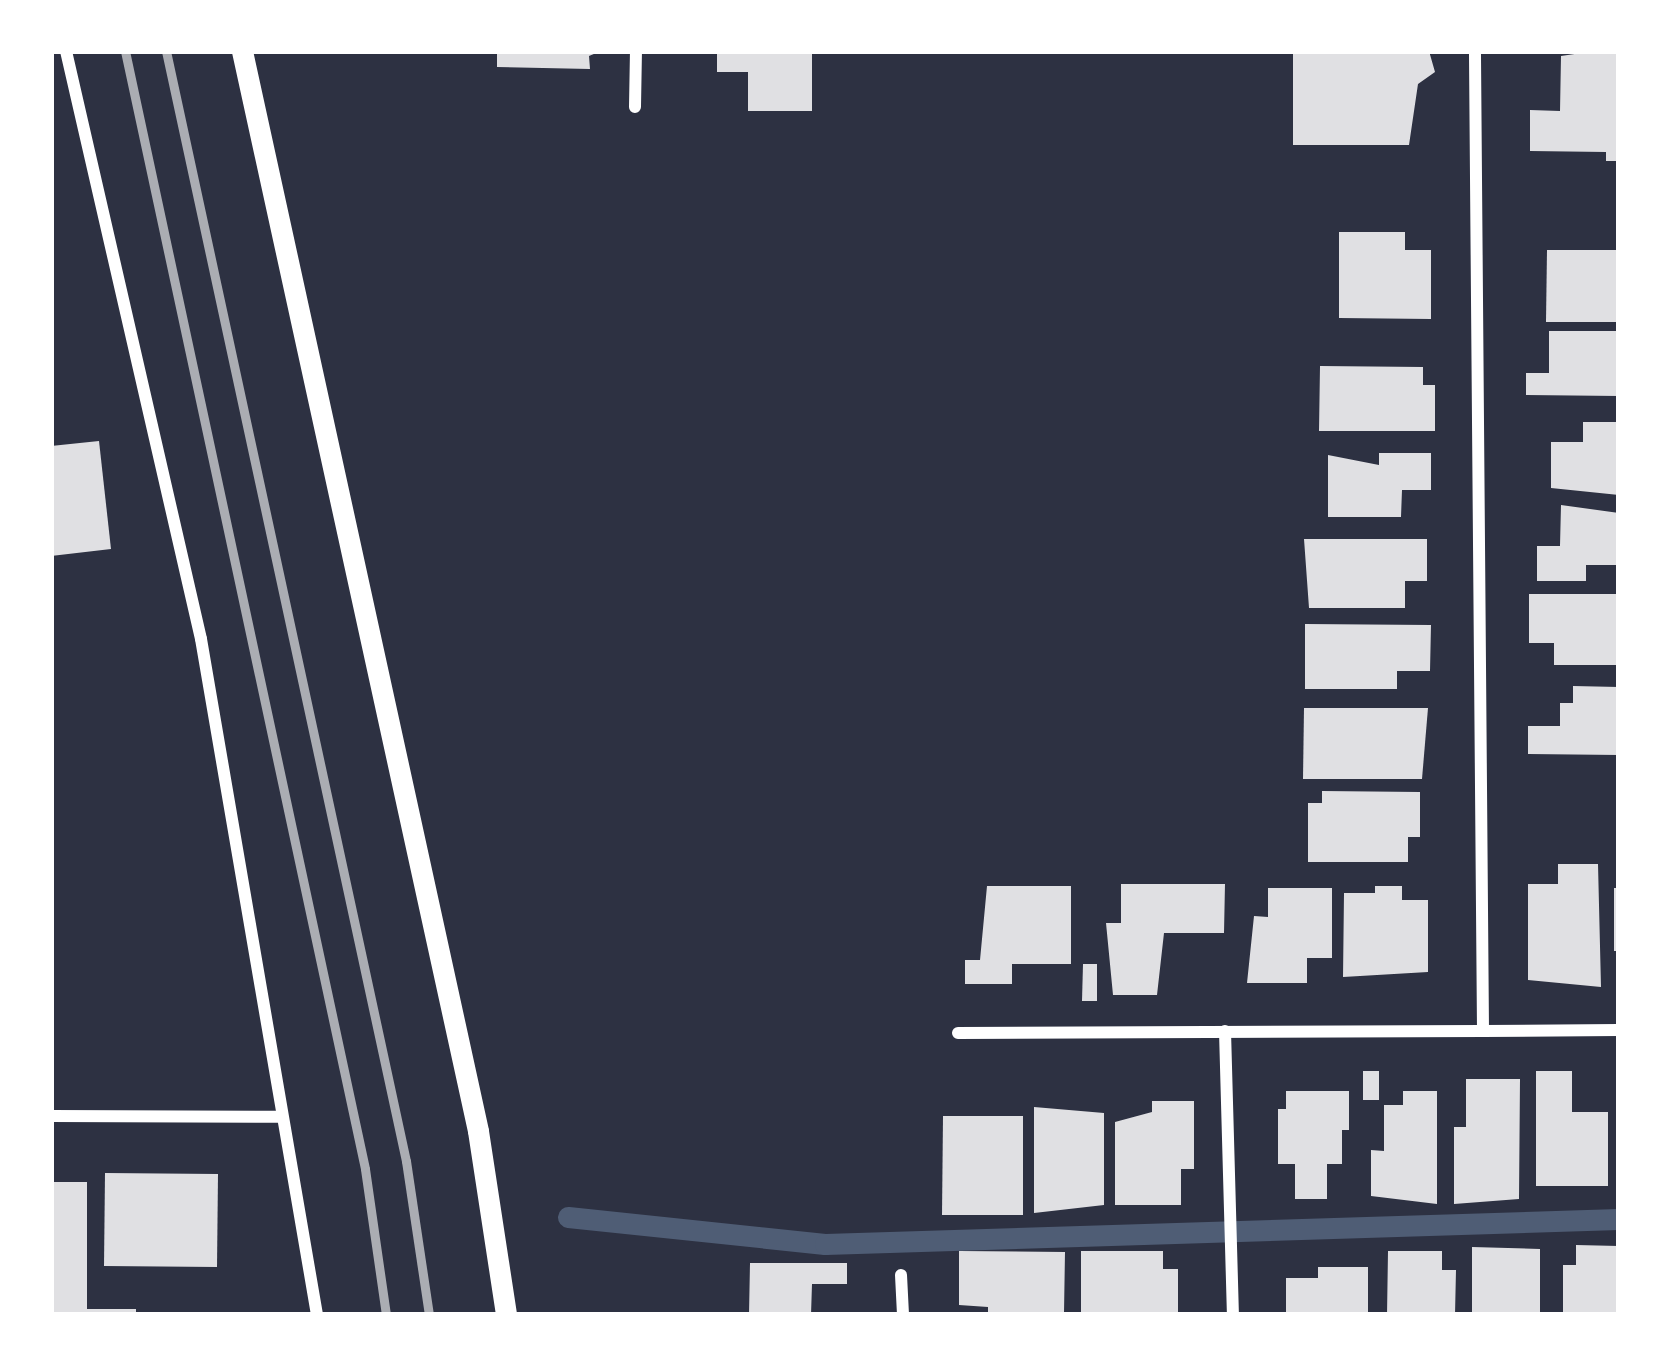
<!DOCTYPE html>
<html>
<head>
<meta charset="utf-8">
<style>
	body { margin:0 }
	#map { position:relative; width:1670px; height:1366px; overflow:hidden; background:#2d3142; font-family:"PT Sans",sans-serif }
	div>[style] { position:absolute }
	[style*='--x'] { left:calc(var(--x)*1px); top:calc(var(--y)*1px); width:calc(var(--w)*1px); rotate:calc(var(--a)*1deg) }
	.stream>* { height:21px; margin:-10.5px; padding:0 10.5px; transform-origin:10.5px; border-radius:10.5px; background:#4f5d75 }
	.building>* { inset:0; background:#e0e0e3 }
	.minor>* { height:12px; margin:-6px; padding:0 6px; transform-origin:6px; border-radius:6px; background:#fff }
	.tertiary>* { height:21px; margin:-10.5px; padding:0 10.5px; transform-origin:10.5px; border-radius:10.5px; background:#fff }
	.rail>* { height:9px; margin:-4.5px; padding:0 4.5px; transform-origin:4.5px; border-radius:4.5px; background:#abadb3 }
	span { translate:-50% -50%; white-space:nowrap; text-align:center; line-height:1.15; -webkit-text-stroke:9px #fff; paint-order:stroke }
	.frame { position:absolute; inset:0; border:54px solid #fff; pointer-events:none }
</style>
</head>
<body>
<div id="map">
	<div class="stream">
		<div style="--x:568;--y:1217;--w:258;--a:6"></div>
		<div style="--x:825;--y:1244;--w:794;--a:-1.8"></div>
	</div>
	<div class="building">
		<div style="clip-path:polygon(497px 51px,601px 51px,589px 56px,590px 69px,497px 67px)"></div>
		<div style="clip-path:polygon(717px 51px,812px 51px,812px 111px,748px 111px,748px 72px,717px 72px)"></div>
		<div style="clip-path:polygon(1293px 51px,1429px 51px,1435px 72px,1418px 84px,1409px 145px,1293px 145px)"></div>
		<div style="clip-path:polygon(1595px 51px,1619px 52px,1619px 161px,1606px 161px,1606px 152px,1530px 151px,1530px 110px,1560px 111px,1561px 56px)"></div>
		<div style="clip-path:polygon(1339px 232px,1405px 232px,1405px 250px,1431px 250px,1431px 319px,1339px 318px)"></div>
		<div style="clip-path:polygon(1547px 250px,1619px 250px,1619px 322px,1546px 322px)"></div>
		<div style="clip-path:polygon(1549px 331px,1619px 331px,1619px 396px,1526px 395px,1526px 373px,1549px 373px)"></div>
		<div style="clip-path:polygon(1320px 366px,1423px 367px,1423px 385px,1435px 385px,1435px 431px,1319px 431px)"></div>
		<div style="clip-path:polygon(1583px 422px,1619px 422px,1619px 495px,1551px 488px,1551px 442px,1583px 442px)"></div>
		<div style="clip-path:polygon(99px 441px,111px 549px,51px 556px,51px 446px)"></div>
		<div style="clip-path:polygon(1379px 453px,1431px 453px,1431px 490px,1402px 490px,1401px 517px,1328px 517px,1328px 455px,1379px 465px)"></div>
		<div style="clip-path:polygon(1561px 505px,1619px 513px,1619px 565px,1586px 565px,1586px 581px,1537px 581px,1537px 546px,1560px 546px)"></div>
		<div style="clip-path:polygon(1304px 539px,1427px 539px,1427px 581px,1405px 581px,1405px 608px,1309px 608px)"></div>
		<div style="clip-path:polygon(1529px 594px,1619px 594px,1619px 665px,1554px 665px,1554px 643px,1529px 643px)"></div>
		<div style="clip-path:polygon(1305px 624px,1431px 625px,1430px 671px,1397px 671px,1397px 689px,1305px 689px)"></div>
		<div style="clip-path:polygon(1573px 686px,1619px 687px,1619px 755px,1528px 754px,1528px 726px,1560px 726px,1560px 703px,1573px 703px)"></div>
		<div style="clip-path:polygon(1304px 708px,1428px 708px,1422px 779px,1303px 779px)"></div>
		<div style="clip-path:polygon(1322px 791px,1420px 792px,1420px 837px,1408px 837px,1408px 862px,1308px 862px,1308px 803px,1322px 803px)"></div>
		<div style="clip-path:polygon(1558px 864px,1598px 864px,1601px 987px,1528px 980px,1528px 884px,1558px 884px)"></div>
		<div style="clip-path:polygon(1121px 884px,1225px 884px,1224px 933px,1164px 933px,1157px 995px,1113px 995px,1106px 923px,1121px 923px)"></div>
		<div style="clip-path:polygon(987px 886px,1071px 886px,1071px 964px,1012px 964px,1012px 984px,965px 984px,965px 960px,980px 960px)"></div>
		<div style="clip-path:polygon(1375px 886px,1402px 886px,1402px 900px,1428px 900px,1428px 972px,1343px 977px,1344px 893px,1375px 893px)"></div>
		<div style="clip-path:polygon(1268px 888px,1332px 888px,1332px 958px,1307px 958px,1307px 983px,1247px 983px,1254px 916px,1268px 917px)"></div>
		<div style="clip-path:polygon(1614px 888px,1619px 888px,1619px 951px,1614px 951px)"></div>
		<div style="clip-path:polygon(1083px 964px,1097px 964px,1097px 1001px,1082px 1001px)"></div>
		<div style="clip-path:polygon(1363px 1071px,1379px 1071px,1379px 1100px,1363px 1100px)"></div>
		<div style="clip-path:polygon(1536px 1071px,1572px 1071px,1572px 1112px,1608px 1112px,1608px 1186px,1536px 1186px)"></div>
		<div style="clip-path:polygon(1466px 1079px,1520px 1079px,1519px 1199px,1454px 1204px,1454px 1127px,1466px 1127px)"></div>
		<div style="clip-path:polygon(1286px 1091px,1349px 1091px,1349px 1130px,1342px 1130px,1342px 1164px,1327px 1164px,1327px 1199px,1295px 1199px,1295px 1164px,1278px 1164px,1278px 1109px,1286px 1109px)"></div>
		<div style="clip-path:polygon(1403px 1091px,1437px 1091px,1437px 1204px,1371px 1196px,1371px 1150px,1384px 1151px,1384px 1105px,1403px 1105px)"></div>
		<div style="clip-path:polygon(1152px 1101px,1194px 1101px,1194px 1169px,1181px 1169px,1181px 1205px,1115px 1205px,1115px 1122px,1152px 1112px)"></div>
		<div style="clip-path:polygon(1034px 1107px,1104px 1113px,1104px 1205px,1034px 1213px)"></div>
		<div style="clip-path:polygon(943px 1116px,1023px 1116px,1023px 1215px,942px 1215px)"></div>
		<div style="clip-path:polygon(105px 1173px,218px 1174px,217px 1267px,104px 1266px)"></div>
		<div style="clip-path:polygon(51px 1182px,87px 1182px,87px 1309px,136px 1309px,136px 1315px,51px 1315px)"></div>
		<div style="clip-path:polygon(1576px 1245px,1619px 1246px,1619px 1315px,1563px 1315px,1563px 1265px,1576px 1265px)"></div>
		<div style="clip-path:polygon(1472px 1247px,1540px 1249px,1540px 1315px,1472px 1315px)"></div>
		<div style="clip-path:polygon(959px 1251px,1065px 1252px,1064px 1313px,988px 1315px,988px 1307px,959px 1305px)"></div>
		<div style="clip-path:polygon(1081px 1251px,1163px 1251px,1163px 1269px,1178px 1269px,1178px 1315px,1081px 1312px)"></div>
		<div style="clip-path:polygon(1388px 1251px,1442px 1251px,1442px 1270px,1456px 1270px,1455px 1315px,1387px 1315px)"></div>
		<div style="clip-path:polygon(750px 1263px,847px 1263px,847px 1284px,812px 1284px,811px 1315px,749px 1315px)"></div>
		<div style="clip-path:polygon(1318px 1267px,1368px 1267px,1368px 1315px,1286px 1315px,1286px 1278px,1318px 1278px)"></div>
	</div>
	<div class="minor">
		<div style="--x:66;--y:51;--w:603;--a:77.07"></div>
		<div style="--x:201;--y:639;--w:686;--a:80.26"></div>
		<div style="--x:635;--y:107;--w:56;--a:-89"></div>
		<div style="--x:1225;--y:1031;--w:284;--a:88.4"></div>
		<div style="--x:1483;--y:1031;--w:136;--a:-0.4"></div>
		<div style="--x:958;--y:1033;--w:525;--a:-0.22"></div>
		<div style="--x:1483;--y:1031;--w:980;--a:-90.47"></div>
		<div style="--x:51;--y:1116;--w:231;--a:0.2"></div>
		<div style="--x:901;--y:1275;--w:40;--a:87.1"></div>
	</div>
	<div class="tertiary">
		<div style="--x:242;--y:51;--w:1105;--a:77.67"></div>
		<div style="--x:478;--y:1131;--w:186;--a:81.3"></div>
	</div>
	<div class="rail">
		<div style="--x:125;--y:51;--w:1143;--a:77.88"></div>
		<div style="--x:365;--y:1169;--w:148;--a:81.8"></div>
		<div style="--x:166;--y:51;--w:1136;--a:77.8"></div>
		<div style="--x:406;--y:1161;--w:156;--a:81.5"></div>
	</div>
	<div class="frame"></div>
</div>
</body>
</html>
